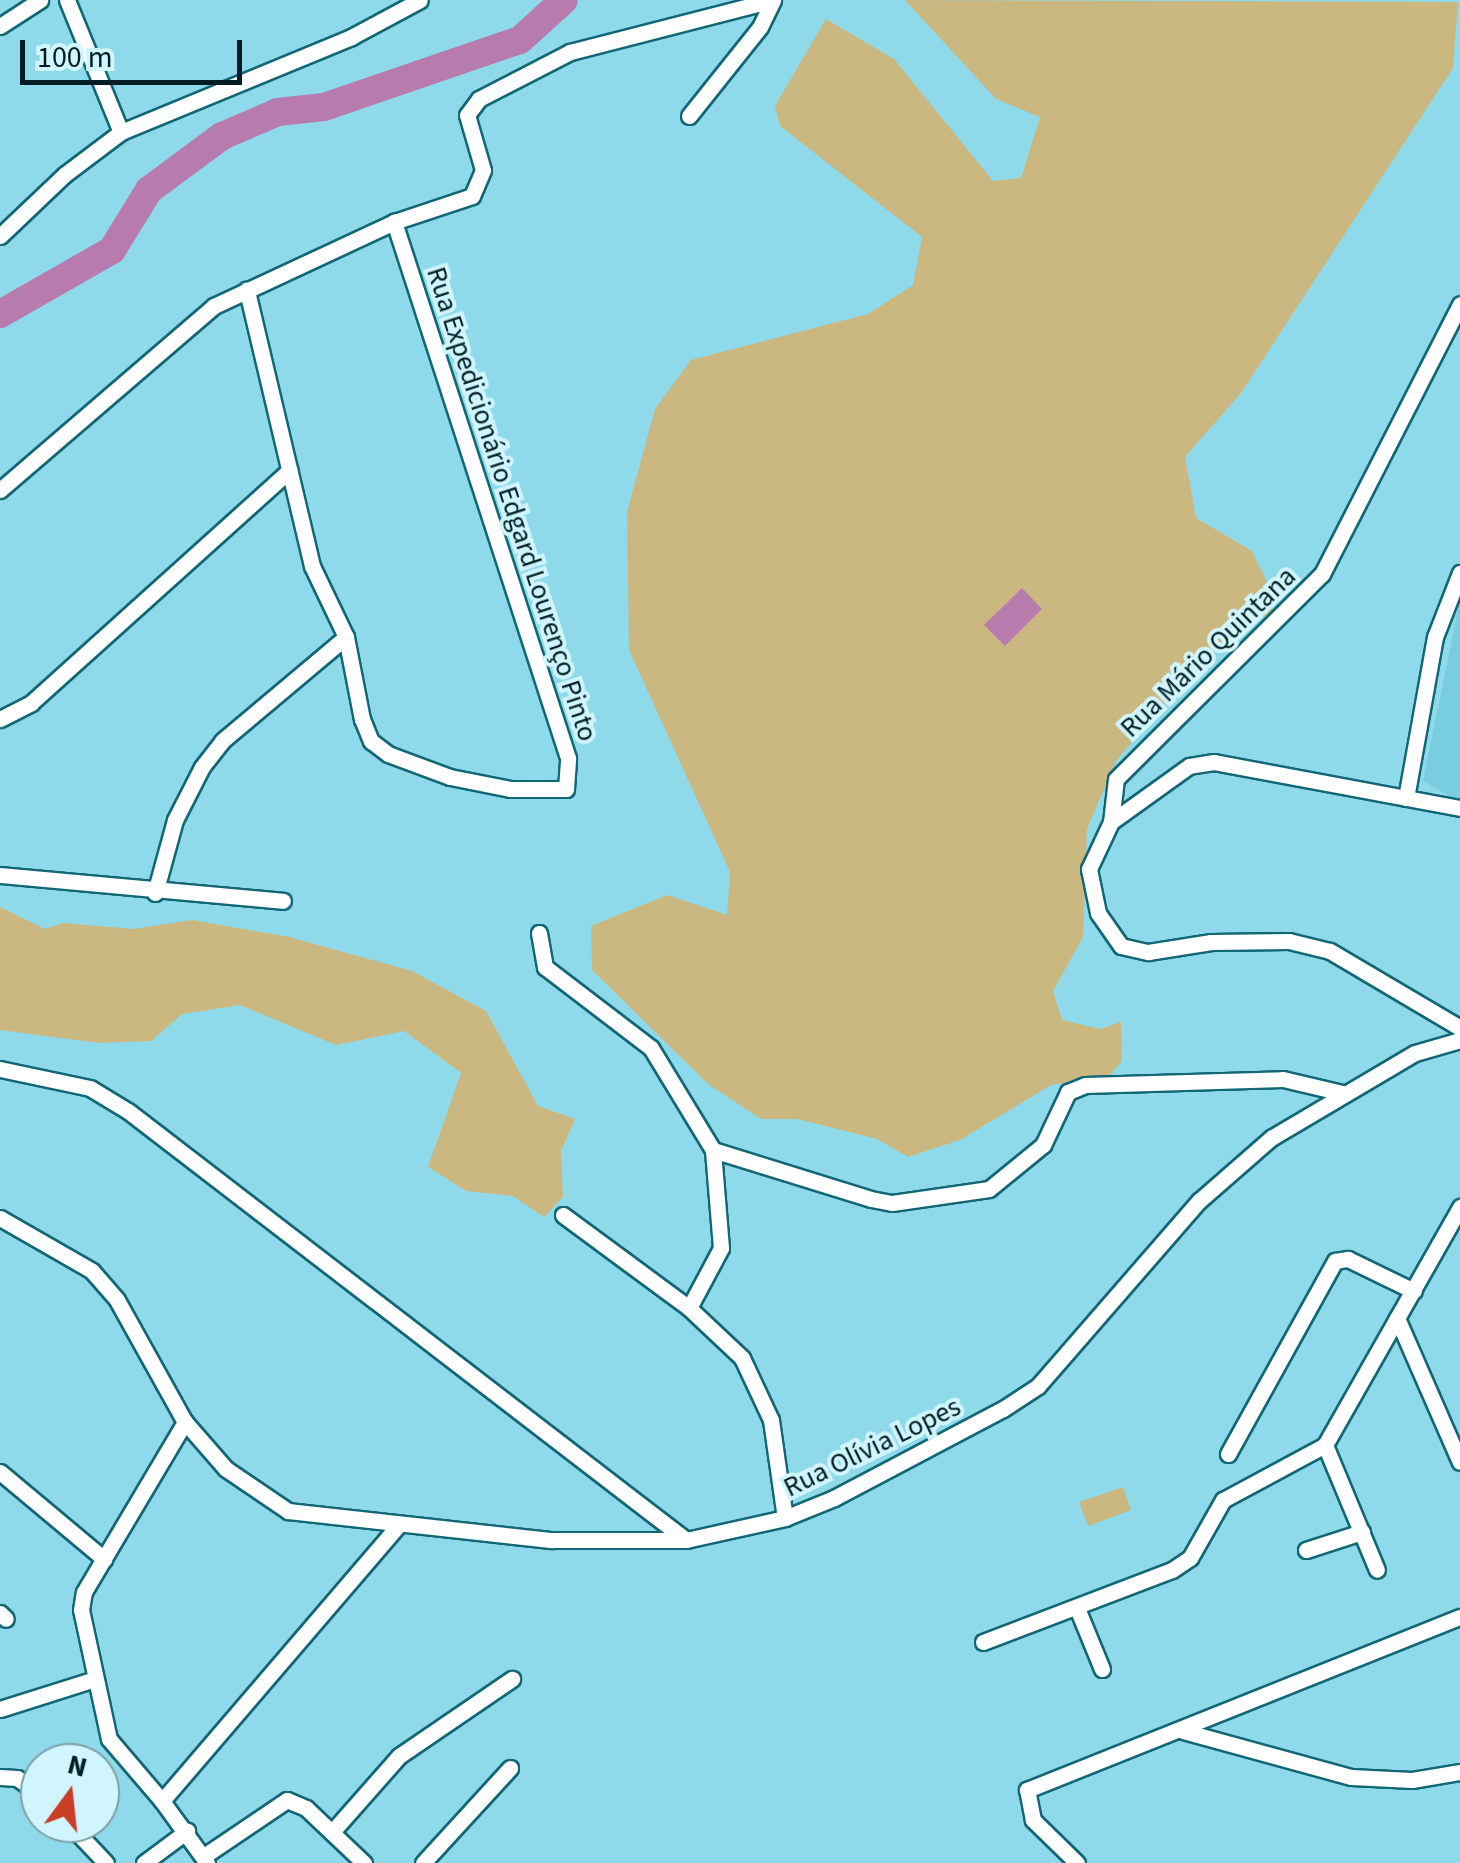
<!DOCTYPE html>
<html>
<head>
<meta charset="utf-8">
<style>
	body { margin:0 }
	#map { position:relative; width:1460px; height:1863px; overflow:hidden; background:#8fdaea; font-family:"Source Sans 3",sans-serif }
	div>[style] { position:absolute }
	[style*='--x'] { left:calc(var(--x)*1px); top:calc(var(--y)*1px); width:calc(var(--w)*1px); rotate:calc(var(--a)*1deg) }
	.built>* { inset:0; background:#78cdde }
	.green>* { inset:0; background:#cab880 }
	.water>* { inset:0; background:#b77bad }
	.river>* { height:28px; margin:-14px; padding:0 14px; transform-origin:14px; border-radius:14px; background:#b77bad }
	.roads { filter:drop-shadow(2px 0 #116775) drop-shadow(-2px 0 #116775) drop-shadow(0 2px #116775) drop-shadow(0 -2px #116775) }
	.minor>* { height:15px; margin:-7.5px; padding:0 7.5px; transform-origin:7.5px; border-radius:7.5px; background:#fff }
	span { translate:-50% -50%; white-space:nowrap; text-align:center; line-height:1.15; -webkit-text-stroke:8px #d0f5fc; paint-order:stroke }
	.street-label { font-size:28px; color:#001e24 }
	.north { position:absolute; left:20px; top:1743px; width:100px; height:100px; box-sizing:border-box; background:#d0f5fc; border:2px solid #7d9fa6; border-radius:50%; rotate:15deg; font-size:28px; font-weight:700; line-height:40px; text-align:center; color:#001e24 }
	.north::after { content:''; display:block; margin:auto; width:35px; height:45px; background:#c93e25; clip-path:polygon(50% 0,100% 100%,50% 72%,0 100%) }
	.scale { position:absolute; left:20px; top:40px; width:222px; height:45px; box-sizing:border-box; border:5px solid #001e24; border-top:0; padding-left:12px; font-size:30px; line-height:35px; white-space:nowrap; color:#001e24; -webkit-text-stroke:8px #d0f5fc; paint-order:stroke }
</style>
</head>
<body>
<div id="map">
	<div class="built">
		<div style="clip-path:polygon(1460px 600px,1460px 802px,1423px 781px)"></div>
	</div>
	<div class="green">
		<div style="clip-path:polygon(905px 0,1458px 2px,1453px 68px,1241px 393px,1185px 457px,1196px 518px,1252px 551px,1273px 595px,1272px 612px,1216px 646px,1179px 686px,1116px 761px,1087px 829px,1083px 937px,1053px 991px,1062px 1020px,1100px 1029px,1121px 1022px,1122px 1061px,1110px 1075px,1051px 1085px,960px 1140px,908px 1157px,877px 1139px,797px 1119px,761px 1119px,708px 1084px,592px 970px,591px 926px,667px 895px,727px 915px,730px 872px,629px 650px,627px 512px,655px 409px,691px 360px,868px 314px,913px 285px,922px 237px,780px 126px,775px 106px,826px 19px,894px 59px,993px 181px,1021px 178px,1040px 117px,996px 99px)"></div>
		<div style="clip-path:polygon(0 907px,45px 929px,63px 923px,133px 929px,192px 920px,289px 937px,412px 971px,486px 1011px,538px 1106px,575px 1119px,561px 1151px,563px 1197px,544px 1217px,513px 1196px,466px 1191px,428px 1167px,461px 1073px,404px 1031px,336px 1045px,240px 1005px,182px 1014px,151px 1041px,99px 1043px,0 1030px)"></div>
		<div style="clip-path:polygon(1123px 1487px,1131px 1510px,1088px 1526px,1079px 1502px)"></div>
	</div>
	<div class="water">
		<div style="clip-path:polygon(1022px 588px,1042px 609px,1005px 646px,984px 625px)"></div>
	</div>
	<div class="river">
		<div style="--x:0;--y:314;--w:129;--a:-29.7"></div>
		<div style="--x:112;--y:250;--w:70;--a:-58.3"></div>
		<div style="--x:149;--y:190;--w:91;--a:-36.5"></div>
		<div style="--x:222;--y:136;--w:61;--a:-23.2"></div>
		<div style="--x:278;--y:112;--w:46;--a:-6.2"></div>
		<div style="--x:324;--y:107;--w:207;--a:-18.9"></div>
		<div style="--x:520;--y:40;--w:59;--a:-42.3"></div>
	</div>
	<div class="roads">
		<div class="minor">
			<div style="--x:67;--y:0;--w:143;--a:67.8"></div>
			<div style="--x:0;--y:26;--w:48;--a:-33"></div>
			<div style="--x:689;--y:116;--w:114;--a:-51.4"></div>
			<div style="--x:760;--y:27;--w:30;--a:-64"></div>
			<div style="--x:0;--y:236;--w:88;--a:-43.6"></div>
			<div style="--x:64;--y:175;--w:71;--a:-37"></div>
			<div style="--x:121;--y:132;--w:249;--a:-22.4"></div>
			<div style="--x:351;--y:37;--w:78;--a:-28.2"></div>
			<div style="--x:0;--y:490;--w:282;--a:-40.7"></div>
			<div style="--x:214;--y:306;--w:199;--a:-25"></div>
			<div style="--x:394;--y:222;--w:82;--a:-18.4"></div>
			<div style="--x:472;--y:196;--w:28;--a:-67"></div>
			<div style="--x:483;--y:170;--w:57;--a:-106.2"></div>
			<div style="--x:467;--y:115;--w:20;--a:-53"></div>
			<div style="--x:479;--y:99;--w:102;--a:-27.3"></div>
			<div style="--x:570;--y:52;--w:209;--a:-14.4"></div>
			<div style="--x:346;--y:637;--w:84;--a:79"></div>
			<div style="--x:362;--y:719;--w:24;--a:68"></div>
			<div style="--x:371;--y:741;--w:21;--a:37"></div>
			<div style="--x:388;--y:754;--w:66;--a:20.4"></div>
			<div style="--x:450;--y:777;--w:61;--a:11.3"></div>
			<div style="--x:510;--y:789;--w:56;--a:0"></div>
			<div style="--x:566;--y:789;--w:31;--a:-86"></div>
			<div style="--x:568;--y:758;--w:564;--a:-107.98"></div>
			<div style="--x:0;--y:719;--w:35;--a:-27"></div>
			<div style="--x:31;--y:703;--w:348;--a:-42"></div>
			<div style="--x:1406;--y:798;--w:164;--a:-79.8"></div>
			<div style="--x:1435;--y:637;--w:69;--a:-68.7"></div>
			<div style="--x:1460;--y:808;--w:250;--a:-169.4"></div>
			<div style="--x:1214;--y:762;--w:25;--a:171"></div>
			<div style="--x:1189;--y:766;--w:96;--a:144.3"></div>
			<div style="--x:1111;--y:822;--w:52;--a:115.1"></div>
			<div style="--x:1089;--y:869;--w:45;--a:78.4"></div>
			<div style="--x:1098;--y:913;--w:40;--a:55.1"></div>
			<div style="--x:1121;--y:946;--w:28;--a:13"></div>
			<div style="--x:1148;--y:952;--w:64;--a:-9"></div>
			<div style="--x:1211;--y:942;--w:78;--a:-0.7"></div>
			<div style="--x:1289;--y:941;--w:42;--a:13.7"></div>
			<div style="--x:1330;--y:951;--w:151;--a:30.6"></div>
			<div style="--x:1111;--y:822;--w:43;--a:-83.4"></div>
			<div style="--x:1116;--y:779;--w:291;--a:-44.9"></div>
			<div style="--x:1322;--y:574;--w:303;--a:-62.9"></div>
			<div style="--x:0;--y:875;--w:284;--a:5.2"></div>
			<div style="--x:155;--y:893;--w:76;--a:-74.7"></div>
			<div style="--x:175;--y:820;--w:59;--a:-63"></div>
			<div style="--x:202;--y:767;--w:33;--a:-52"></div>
			<div style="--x:222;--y:741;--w:162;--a:-40"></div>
			<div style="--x:346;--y:637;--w:79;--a:-115.6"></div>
			<div style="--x:312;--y:566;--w:284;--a:-103.3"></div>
			<div style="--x:539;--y:933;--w:35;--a:80"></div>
			<div style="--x:545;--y:967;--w:133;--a:37.4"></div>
			<div style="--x:651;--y:1048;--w:119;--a:58.7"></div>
			<div style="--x:713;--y:1150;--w:165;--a:17.2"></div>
			<div style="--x:871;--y:1199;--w:21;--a:11"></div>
			<div style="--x:892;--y:1203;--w:98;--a:-8.2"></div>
			<div style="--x:989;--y:1189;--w:70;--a:-39.2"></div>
			<div style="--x:1043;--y:1145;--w:59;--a:-64.7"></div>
			<div style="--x:1068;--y:1092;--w:18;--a:-22"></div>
			<div style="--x:1085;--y:1085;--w:198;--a:-1.7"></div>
			<div style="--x:1283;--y:1079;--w:61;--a:13.3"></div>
			<div style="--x:0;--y:1069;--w:92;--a:11.9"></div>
			<div style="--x:90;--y:1088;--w:44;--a:31.2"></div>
			<div style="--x:128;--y:1111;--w:704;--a:37.55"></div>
			<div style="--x:563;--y:1215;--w:157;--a:36.4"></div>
			<div style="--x:689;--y:1308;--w:73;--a:43.3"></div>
			<div style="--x:742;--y:1358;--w:68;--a:64.9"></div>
			<div style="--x:771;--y:1420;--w:99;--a:81.9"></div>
			<div style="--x:0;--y:1218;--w:106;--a:29.9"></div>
			<div style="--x:92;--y:1271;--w:38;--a:49"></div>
			<div style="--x:117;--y:1300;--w:140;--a:60.9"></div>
			<div style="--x:185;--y:1422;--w:62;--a:48.9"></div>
			<div style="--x:226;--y:1469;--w:75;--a:34.1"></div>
			<div style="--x:288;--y:1511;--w:266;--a:6.3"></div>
			<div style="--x:552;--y:1540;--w:134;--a:0"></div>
			<div style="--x:686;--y:1540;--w:101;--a:-12.5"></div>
			<div style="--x:785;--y:1518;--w:53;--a:-22.2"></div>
			<div style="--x:834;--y:1498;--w:191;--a:-27.8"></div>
			<div style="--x:1003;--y:1409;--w:42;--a:-33.3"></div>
			<div style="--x:1038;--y:1386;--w:245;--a:-49"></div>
			<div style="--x:1199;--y:1201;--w:96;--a:-41.2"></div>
			<div style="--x:1271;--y:1138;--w:167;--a:-30.6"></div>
			<div style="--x:1415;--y:1053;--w:47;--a:-16.1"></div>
			<div style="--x:689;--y:1308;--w:68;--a:-61.9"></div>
			<div style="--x:721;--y:1248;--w:98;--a:-94.7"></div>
			<div style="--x:1397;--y:1318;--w:157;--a:66.4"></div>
			<div style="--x:1325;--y:1445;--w:135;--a:67.4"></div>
			<div style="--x:1228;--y:1454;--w:221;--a:-61"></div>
			<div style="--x:1335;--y:1261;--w:13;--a:-9"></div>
			<div style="--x:1348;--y:1259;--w:73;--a:25.9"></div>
			<div style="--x:0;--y:1472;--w:136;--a:39.9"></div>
			<div style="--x:1306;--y:1550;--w:59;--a:-17.8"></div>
			<div style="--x:1077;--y:1608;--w:66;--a:67.7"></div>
			<div style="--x:0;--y:1613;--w:8;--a:45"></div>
			<div style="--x:983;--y:1642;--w:202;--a:-20.9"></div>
			<div style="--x:1172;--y:1570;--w:22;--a:-34"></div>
			<div style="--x:1190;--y:1558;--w:67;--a:-60.4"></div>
			<div style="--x:1223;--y:1500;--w:116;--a:-28.3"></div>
			<div style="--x:1325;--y:1445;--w:274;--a:-60.4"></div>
			<div style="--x:0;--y:1709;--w:100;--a:-17.5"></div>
			<div style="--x:1183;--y:1731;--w:174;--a:15.3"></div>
			<div style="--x:1351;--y:1777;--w:61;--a:2.8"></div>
			<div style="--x:1412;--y:1780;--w:49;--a:-9.5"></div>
			<div style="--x:0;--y:1777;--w:17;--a:3"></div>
			<div style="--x:17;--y:1778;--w:28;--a:35"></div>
			<div style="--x:162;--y:1801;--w:82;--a:-130.5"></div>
			<div style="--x:109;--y:1739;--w:132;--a:-102.2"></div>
			<div style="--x:81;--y:1610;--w:18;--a:-81"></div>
			<div style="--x:84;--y:1592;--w:198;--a:-59.3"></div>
			<div style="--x:68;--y:1823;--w:55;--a:46.5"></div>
			<div style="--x:332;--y:1832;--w:101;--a:-48.6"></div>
			<div style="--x:399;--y:1756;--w:137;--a:-34.3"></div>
			<div style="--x:204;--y:1856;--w:100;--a:-34"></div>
			<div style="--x:287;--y:1800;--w:21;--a:23"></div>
			<div style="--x:306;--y:1808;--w:80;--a:43.5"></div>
			<div style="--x:144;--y:1863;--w:54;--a:-36.7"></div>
			<div style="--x:207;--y:1863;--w:77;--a:-126"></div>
			<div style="--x:162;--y:1801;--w:362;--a:-49.4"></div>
			<div style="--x:423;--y:1863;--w:129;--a:-47.5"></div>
			<div style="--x:1077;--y:1863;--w:62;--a:-135.7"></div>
			<div style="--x:1033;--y:1820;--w:31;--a:-101"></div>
			<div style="--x:1027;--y:1790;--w:466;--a:-21.8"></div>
		</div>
	</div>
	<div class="street-label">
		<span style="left:512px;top:504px;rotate:72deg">Rua Expedicionário Edgard Lourenço Pinto</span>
		<span style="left:1208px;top:652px;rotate:-44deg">Rua Mário Quintana</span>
		<span style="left:872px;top:1447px;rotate:-26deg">Rua Olívia Lopes</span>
	</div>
	<div class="north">N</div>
	<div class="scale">100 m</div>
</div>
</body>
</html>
